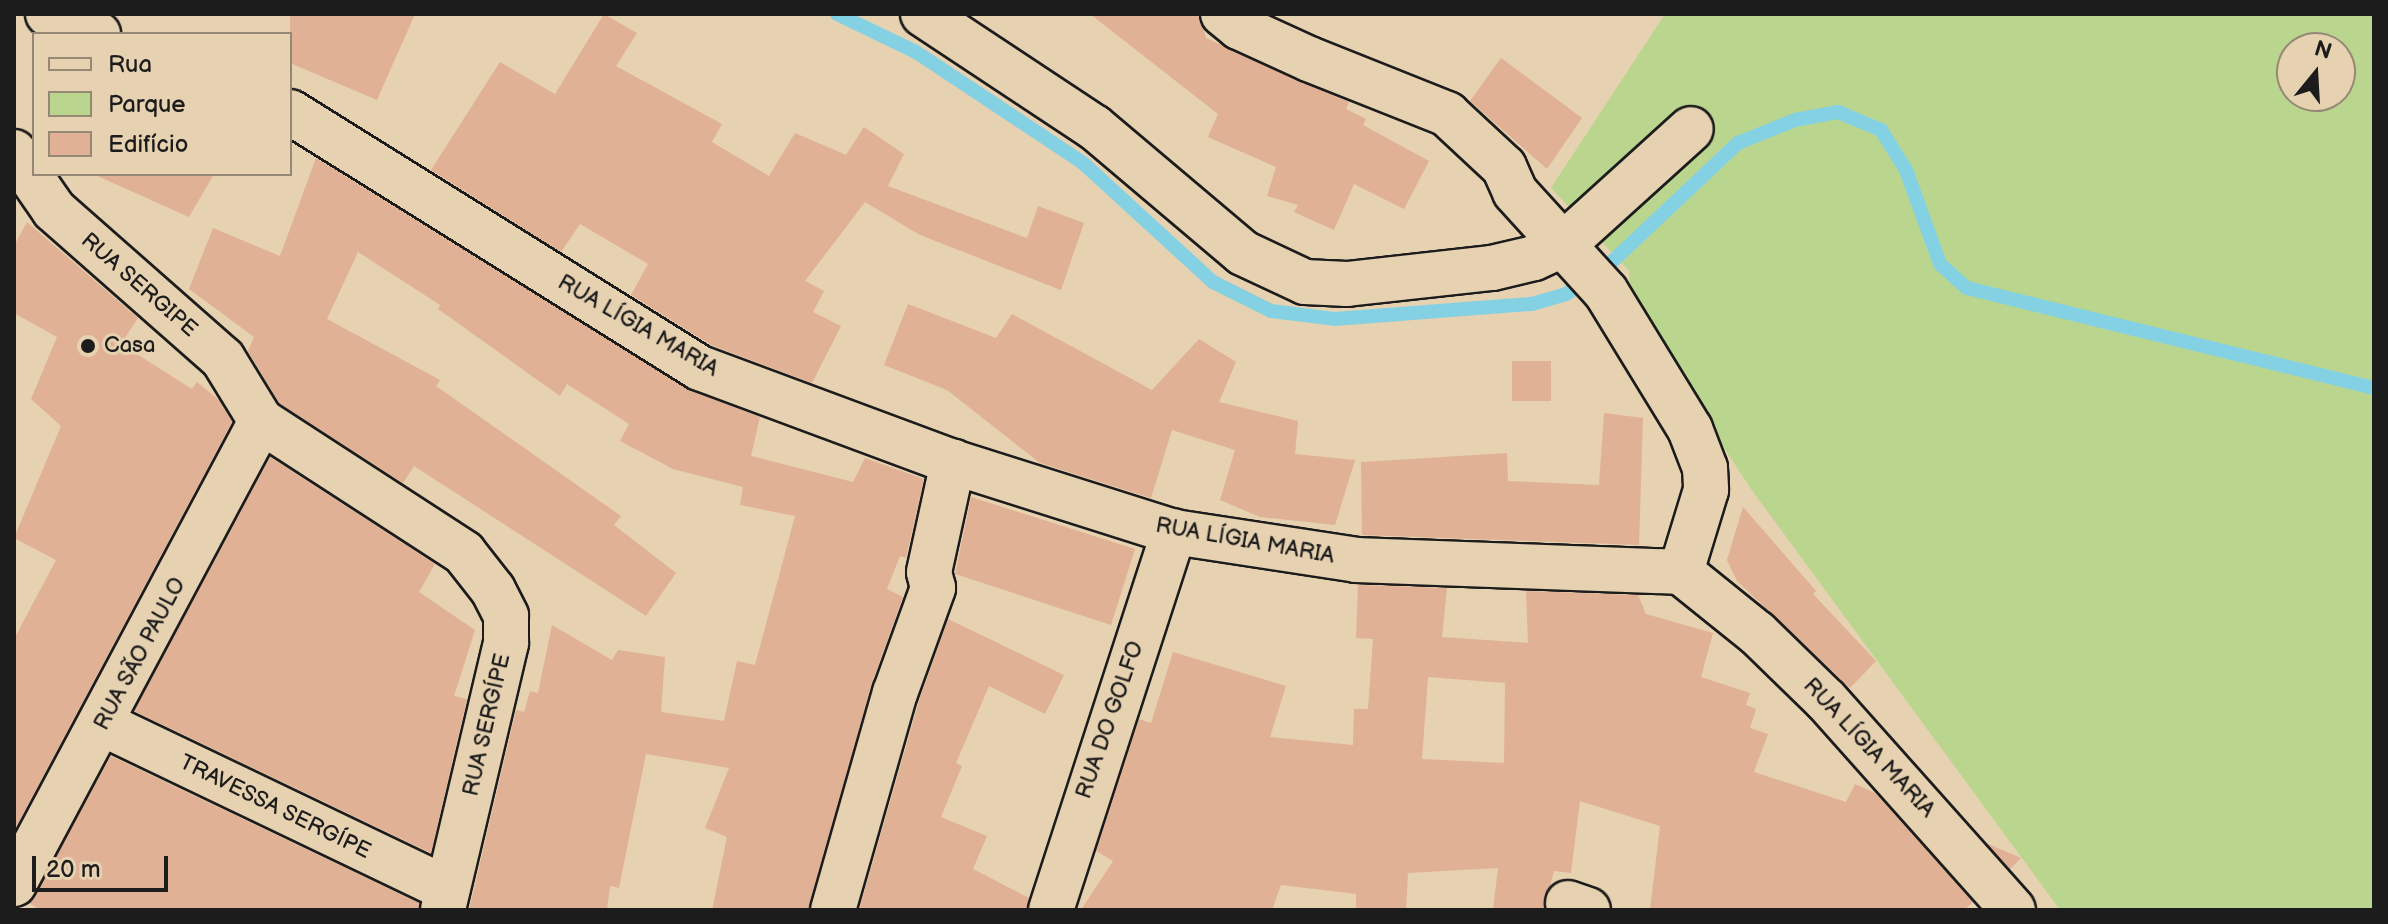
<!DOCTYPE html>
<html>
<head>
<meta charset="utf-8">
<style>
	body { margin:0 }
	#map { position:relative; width:2388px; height:924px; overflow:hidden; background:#e6d1b0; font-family:"Balsamiq Sans",sans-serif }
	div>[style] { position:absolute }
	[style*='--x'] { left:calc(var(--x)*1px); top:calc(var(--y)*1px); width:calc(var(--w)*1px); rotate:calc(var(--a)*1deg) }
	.green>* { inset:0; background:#bad68e }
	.stream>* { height:14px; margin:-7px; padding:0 7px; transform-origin:7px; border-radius:7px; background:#85d1e4 }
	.building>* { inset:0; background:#e0b195 }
	.roads { filter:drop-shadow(2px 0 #1c1c1c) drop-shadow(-2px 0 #1c1c1c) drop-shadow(0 2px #1c1c1c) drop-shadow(0 -2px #1c1c1c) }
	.minor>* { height:44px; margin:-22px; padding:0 22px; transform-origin:22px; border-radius:22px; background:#e6d1b0 }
	.dots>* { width:22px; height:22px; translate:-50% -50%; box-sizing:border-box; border:4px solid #e6d1b0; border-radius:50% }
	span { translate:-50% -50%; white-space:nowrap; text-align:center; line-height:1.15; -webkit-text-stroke:6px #e6d1b0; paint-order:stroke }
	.street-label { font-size:22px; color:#1c1c1c }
	.poi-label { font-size:22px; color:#1c1c1c }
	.left { translate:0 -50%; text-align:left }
	.frame { position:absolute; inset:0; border:16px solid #1c1c1c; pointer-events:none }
	.legend { position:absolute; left:32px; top:32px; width:260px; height:144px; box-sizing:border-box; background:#e6d1b0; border:2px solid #958975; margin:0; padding:10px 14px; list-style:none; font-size:24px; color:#1c1c1c }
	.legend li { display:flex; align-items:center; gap:16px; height:40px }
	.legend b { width:40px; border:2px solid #958975 }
	.north { position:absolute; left:2276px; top:32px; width:80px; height:80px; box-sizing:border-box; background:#e6d1b0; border:2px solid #958975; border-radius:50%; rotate:18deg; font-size:22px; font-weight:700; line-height:32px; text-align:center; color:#1c1c1c }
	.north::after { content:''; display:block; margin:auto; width:28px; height:36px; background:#1c1c1c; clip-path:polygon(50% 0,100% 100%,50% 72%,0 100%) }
	.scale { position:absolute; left:32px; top:856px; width:136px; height:36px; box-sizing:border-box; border:4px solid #1c1c1c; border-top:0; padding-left:10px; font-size:24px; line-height:28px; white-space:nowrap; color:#1c1c1c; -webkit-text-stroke:6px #e6d1b0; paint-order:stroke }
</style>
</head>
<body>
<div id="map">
	<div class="green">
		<div style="clip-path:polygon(evenodd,1665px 14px,2374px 14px,2374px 910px,2060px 910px,1751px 489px,1631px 306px,1629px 271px,1551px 188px,1665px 14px,2292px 48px,2340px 48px,2340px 96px,2292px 96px,2292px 48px)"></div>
	</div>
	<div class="stream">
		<div style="--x:837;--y:14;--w:88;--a:25.7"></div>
		<div style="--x:916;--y:52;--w:201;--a:33.6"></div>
		<div style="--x:1083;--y:163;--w:176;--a:42.5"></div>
		<div style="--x:1213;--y:282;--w:65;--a:26.6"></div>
		<div style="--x:1271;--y:311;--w:64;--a:7.1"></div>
		<div style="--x:1335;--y:319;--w:198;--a:-4.4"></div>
		<div style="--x:1532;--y:304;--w:35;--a:-16"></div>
		<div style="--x:1566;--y:294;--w:40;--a:-32"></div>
		<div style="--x:1600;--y:273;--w:190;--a:-43.3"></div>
		<div style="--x:1738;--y:143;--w:61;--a:-22"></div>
		<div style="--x:1795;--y:120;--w:44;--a:-10.5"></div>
		<div style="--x:1838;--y:112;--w:47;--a:22.7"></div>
		<div style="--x:1881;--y:130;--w:47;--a:58"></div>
		<div style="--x:1906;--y:170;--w:100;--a:70.1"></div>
		<div style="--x:1940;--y:264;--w:36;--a:42"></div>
		<div style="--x:1967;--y:288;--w:419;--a:13.8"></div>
	</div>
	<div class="building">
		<div style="clip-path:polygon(290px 14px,415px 14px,377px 100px,290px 63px)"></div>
		<div style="clip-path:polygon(604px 14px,637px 33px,616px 66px,722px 124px,712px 142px,769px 176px,795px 133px,846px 155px,864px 127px,904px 154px,888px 186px,1027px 238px,1038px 206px,1084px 223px,1061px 290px,920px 235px,865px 202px,805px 281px,824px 291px,813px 312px,841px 326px,812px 383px,711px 345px,631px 295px,648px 264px,580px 224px,561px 252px,431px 170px,500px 62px,555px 94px)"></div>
		<div style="clip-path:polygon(1090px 14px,1199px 14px,1206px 38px,1349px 102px,1346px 109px,1366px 119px,1363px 125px,1429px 161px,1404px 209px,1354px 184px,1334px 230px,1294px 212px,1298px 205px,1267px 196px,1276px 167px,1208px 137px,1218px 114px)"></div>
		<div style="clip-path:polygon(1501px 58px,1582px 118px,1547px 169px,1470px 101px)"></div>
		<div style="clip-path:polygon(316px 158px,687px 389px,760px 417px,751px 456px,853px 482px,865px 458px,924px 479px,906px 558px,900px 556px,887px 589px,903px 597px,871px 686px,809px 910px,712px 910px,727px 837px,705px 828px,729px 768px,646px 754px,619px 888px,610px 886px,607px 910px,469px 910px,516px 710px,524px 712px,530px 691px,538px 693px,552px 625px,612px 660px,618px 650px,665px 657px,661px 712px,724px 721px,737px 661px,755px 665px,795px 516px,740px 505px,743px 487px,673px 469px,620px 441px,629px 424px,567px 384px,560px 396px,438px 309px,440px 305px,358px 252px,327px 319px,440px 380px,436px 386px,621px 516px,614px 525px,676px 573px,646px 616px,414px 466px,403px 483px,279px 403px,248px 351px,254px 337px,189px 289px,213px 228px,280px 256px)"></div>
		<div style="clip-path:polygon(93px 174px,214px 174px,189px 217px)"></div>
		<div style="clip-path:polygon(27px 222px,138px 318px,121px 344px,192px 389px,197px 382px,219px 400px,232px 422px,14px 831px,14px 639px,56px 560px,14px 538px,61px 426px,31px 399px,57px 337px,14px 313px,14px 246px)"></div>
		<div style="clip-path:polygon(908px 304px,996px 338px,1012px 314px,1152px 390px,1199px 339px,1236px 362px,1219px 402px,1298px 421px,1295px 454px,1355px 460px,1335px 525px,1260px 517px,1220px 500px,1235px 450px,1172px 430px,1151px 498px,1040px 463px,947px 390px,884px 365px)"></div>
		<div style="clip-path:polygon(1512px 361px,1551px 361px,1551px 401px,1512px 401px)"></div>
		<div style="clip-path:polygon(1604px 413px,1643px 418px,1639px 545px,1362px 535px,1361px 462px,1507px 453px,1508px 481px,1599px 485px)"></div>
		<div style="clip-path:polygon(270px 457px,435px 564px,419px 592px,475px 630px,454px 696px,467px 699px,431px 853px,134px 711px)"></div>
		<div style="clip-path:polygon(971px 497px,1135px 549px,1111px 625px,955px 574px)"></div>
		<div style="clip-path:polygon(1743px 507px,1816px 591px,1813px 594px,1876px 661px,1850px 688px,1737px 581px,1727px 560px)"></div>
		<div style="clip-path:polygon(evenodd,1358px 585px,1447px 588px,1442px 637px,1528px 643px,1526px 591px,1638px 595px,1646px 614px,1713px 633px,1701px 677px,1750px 693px,1746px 705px,1756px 709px,1750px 728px,1768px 734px,1754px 772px,1846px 802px,1855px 784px,1875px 793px,1973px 902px,1964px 910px,1650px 910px,1660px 826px,1580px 801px,1571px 873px,1554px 871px,1544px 910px,1493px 910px,1498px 868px,1408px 873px,1406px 910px,1356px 910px,1356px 894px,1281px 885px,1272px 910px,1081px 910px,1113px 861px,1096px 851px,1139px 719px,1151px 723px,1173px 652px,1286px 686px,1270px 737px,1353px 745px,1354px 709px,1368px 709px,1373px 639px,1356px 638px,1358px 585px,1428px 677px,1505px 683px,1504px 763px,1422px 759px,1428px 677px)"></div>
		<div style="clip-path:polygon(948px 619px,1064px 675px,1045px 714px,989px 686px,956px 763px,962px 766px,941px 817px,987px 836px,973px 869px,1029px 898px,1027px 910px,859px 910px,919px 701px)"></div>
		<div style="clip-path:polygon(111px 756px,419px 903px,419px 910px,40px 910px,29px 903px)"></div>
		<div style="clip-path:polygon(1986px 843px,2021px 858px,2010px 869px)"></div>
	</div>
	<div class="roads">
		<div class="minor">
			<div style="--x:48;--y:14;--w:54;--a:21.8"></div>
			<div style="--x:923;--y:14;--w:205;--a:33.5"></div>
			<div style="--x:1094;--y:127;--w:195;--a:40.2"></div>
			<div style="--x:1243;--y:253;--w:68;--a:25.1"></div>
			<div style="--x:1305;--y:282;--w:42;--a:2.7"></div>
			<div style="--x:1347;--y:284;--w:146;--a:-6.3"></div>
			<div style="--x:1492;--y:268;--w:43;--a:-13.4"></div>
			<div style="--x:1534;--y:258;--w:33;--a:-25"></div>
			<div style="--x:1564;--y:244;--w:171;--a:-42.2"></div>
			<div style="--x:1223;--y:14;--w:21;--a:39"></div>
			<div style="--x:1239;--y:27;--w:77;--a:24.6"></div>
			<div style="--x:1309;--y:59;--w:149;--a:21.7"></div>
			<div style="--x:1447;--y:114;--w:78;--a:42.9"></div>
			<div style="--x:1504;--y:167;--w:27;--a:66"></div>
			<div style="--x:1515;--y:192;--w:135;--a:47.7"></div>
			<div style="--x:1606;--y:292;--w:161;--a:58.5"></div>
			<div style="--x:1690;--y:429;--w:42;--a:69"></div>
			<div style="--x:1705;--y:468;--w:22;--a:87"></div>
			<div style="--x:1706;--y:490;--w:86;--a:107"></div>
			<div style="--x:290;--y:112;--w:483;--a:32"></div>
			<div style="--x:700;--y:368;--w:270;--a:20.4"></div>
			<div style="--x:953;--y:462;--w:232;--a:17.6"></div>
			<div style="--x:1174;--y:532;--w:184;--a:8.7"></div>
			<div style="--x:1356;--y:560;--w:325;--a:2.1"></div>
			<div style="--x:1681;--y:572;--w:97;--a:38.8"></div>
			<div style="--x:1757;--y:633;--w:96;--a:44.2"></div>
			<div style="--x:1826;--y:700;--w:281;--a:48.3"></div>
			<div style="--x:14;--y:152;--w:70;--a:55.4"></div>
			<div style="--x:54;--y:210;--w:225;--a:41.4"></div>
			<div style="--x:223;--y:359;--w:73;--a:58.5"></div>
			<div style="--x:261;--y:421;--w:242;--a:33"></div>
			<div style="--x:464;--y:553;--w:47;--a:51.9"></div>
			<div style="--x:493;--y:590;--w:29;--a:63"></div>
			<div style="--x:506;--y:616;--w:27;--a:90"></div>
			<div style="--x:506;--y:643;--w:274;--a:103.3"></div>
			<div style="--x:103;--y:724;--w:382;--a:25.6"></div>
			<div style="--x:14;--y:884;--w:525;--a:-61.92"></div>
			<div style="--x:1568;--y:903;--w:21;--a:19"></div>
			<div style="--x:833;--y:910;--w:226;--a:-74.1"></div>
			<div style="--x:895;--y:693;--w:112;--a:-70.1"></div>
			<div style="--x:933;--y:588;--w:16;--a:-104"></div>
			<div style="--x:929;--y:572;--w:113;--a:-77.7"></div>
			<div style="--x:1051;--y:910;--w:398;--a:-72"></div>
		</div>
	</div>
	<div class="dots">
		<div style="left:88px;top:346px;background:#1c1c1c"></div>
	</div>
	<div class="street-label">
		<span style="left:139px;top:285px;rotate:41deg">RUA SERGIPE</span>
		<span style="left:638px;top:326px;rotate:30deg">RUA LÍGIA MARIA</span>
		<span style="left:1245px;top:541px;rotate:10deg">RUA LÍGIA MARIA</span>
		<span style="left:140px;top:654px;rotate:-62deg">RUA SÃO PAULO</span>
		<span style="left:1110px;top:720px;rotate:-71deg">RUA DO GOLFO</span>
		<span style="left:487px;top:725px;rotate:-77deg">RUA SERGÍPE</span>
		<span style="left:1869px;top:748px;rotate:47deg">RUA LÍGIA MARIA</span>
		<span style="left:275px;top:807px;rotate:26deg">TRAVESSA SERGÍPE</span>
	</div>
	<div class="poi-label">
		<span class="left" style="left:104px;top:346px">Casa</span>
	</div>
	<div class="frame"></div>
	<ul class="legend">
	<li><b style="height:10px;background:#e6d1b0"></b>Rua</li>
	<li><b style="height:22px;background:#bad68e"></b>Parque</li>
	<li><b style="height:22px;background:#e0b195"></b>Edifício</li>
	</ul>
	<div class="north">N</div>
	<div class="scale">20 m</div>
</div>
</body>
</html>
